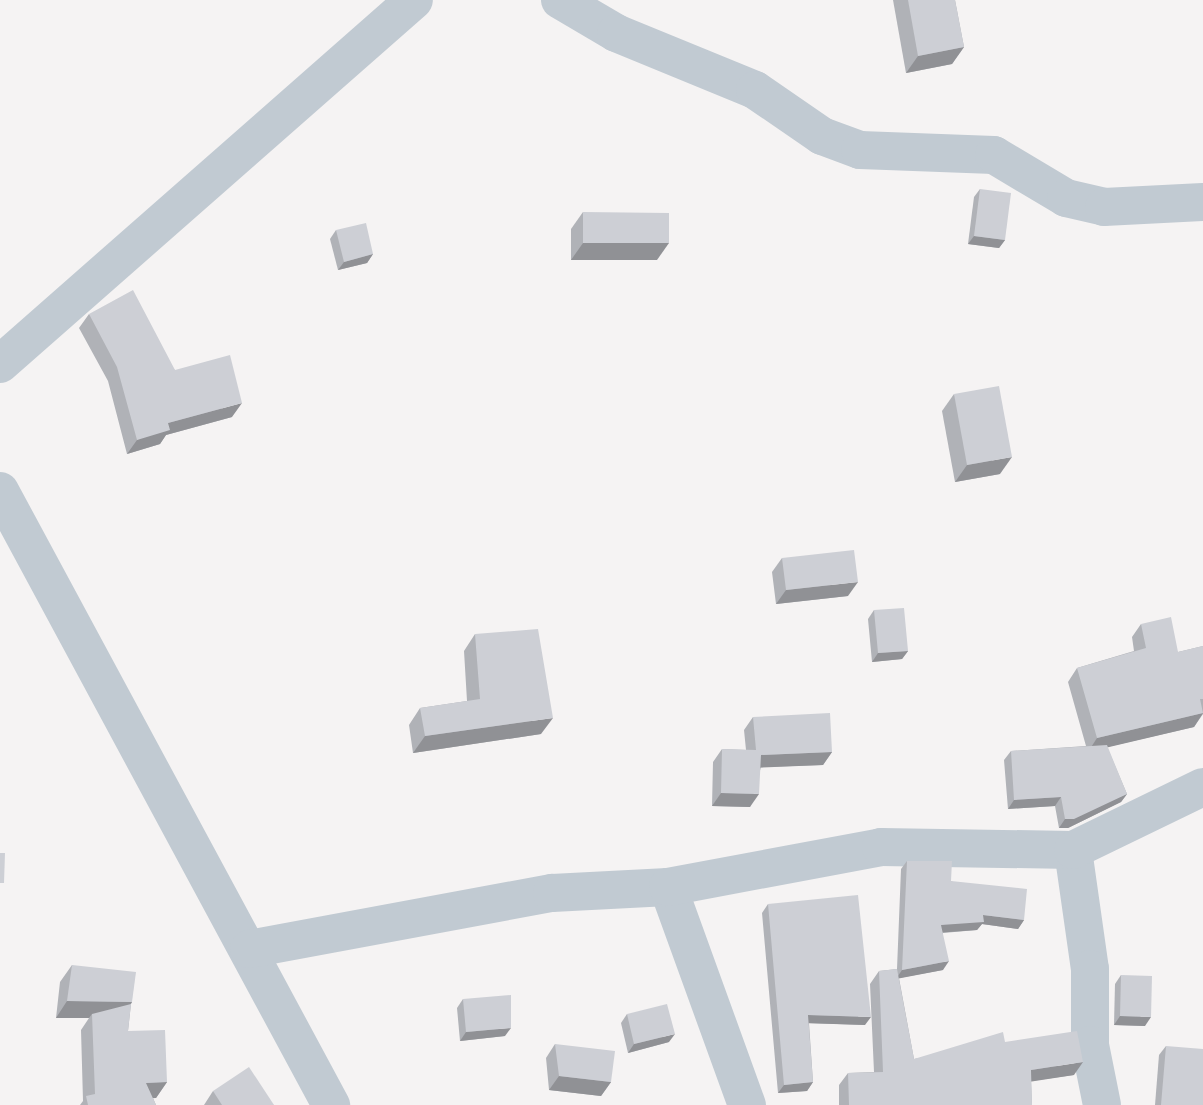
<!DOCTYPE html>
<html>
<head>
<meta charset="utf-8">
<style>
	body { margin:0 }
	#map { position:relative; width:1203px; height:1105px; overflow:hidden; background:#f5f3f3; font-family:"Asap Condensed",sans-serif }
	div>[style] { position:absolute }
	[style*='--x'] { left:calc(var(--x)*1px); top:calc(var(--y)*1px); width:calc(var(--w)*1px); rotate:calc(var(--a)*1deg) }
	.minor>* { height:38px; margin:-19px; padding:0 19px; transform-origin:19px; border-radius:19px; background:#c1cad2 }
	.wall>* { inset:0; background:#b0b2b7 }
	.shaded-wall>* { inset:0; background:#909195 }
	.building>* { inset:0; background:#cdcfd5 }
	span { translate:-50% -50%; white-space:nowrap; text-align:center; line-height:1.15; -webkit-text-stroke:6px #fff; paint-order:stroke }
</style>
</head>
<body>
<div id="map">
	<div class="minor">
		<div style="--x:560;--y:0;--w:65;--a:30.5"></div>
		<div style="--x:616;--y:33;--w:150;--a:22.3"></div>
		<div style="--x:755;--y:90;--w:81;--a:34.5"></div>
		<div style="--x:822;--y:136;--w:40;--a:20.2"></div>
		<div style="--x:860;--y:150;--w:134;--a:2.1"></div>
		<div style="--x:994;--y:155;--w:84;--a:30.8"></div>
		<div style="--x:1066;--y:198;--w:39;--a:13"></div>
		<div style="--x:1104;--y:207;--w:99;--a:-2.9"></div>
		<div style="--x:0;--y:364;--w:551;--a:-41.32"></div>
		<div style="--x:0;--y:491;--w:698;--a:61.67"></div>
		<div style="--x:1073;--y:850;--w:120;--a:81.9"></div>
		<div style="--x:1090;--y:969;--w:76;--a:90"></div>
		<div style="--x:1090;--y:1045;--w:61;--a:78.7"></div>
		<div style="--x:668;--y:887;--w:232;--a:70.1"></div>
		<div style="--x:249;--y:949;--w:308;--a:-10.5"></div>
		<div style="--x:552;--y:893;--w:116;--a:-3"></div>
		<div style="--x:668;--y:887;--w:217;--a:-10.6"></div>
		<div style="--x:881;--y:847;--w:192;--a:0.9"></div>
		<div style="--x:1073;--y:850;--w:144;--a:-25.9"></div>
	</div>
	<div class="wall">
		<div style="clip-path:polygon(893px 0,955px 0,964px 47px,952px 64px,906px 73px)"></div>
		<div style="clip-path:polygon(980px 189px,1005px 240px,999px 248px,968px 244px,974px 197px)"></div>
		<div style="clip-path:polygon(583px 212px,657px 260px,571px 260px,571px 229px)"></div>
		<div style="clip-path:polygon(336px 230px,373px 254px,367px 263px,338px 270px,330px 239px)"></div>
		<div style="clip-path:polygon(89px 314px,175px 370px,232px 417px,166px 435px,160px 444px,127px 454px,108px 381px,79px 328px)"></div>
		<div style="clip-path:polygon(954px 394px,1000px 474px,955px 482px,942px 411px)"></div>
		<div style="clip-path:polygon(782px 558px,848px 596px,776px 604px,772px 572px)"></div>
		<div style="clip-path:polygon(874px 610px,908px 651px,902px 659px,872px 662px,868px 619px)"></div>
		<div style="clip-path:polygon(1141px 624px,1178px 652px,1203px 646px,1203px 714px,1194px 727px,1107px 747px,1127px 794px,1121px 802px,1068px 828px,1059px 828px,1055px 806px,1008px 809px,1004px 760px,1011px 751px,1086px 746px,1068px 682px,1077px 668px,1134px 651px,1132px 637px)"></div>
		<div style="clip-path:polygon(475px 634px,541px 734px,413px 753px,409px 725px,420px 708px,467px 701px,464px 651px)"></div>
		<div style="clip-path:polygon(753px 717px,832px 752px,823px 765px,761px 767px,750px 807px,712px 806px,713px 762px,722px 749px,746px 750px,744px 730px)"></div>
		<div style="clip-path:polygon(907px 861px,951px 881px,1024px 920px,1018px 929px,982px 924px,977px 930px,943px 933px,943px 970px,899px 978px,914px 1059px,1005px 1042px,1074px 1075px,1031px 1081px,1032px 1105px,839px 1105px,839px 1085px,848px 1073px,874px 1072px,870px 984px,879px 971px,897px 969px,901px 869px)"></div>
		<div style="clip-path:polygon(768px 904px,865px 1025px,809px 1023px,813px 1082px,807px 1091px,778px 1093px,762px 913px)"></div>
		<div style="clip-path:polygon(72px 965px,132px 1002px,131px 1004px,128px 1031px,167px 1082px,156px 1098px,153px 1098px,156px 1105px,80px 1105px,83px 1101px,81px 1030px,89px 1018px,56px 1018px,60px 982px)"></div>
		<div style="clip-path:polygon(1121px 975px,1145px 1026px,1114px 1025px,1115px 984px)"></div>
		<div style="clip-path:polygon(463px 999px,505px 1036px,460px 1041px,457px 1008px)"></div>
		<div style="clip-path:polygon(627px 1014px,669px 1042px,628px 1053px,621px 1023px)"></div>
		<div style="clip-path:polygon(555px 1044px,611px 1082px,601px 1096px,549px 1090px,546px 1058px)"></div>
		<div style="clip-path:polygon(1166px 1046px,1203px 1105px,1155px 1105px,1159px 1055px)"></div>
		<div style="clip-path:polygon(213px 1091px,274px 1105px,204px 1105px)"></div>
	</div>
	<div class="shaded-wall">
		<div style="clip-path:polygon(964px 47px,952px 64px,906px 73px,918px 56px)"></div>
		<div style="clip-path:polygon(974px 236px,1005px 240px,999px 248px,968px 244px)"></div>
		<div style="clip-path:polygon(583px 243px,669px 243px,657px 260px,571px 260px)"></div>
		<div style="clip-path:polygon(373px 254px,367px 263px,338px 270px,344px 262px)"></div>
		<div style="clip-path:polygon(242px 403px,232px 417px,166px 435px,160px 444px,127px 454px,137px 440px,168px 423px)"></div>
		<div style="clip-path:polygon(1012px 457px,1000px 474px,955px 482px,967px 465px)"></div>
		<div style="clip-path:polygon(858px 582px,848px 596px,776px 604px,786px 590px)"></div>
		<div style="clip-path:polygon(908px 651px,902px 659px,872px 662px,878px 653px)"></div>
		<div style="clip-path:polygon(1203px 713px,1194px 727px,1088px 752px,1097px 738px)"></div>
		<div style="clip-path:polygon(553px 718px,541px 734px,413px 753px,425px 736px)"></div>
		<div style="clip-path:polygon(832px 752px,823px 765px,752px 768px,761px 755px)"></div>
		<div style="clip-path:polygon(721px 793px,759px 794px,750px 807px,712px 806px)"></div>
		<div style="clip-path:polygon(1127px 794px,1121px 802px,1068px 828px,1059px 828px,1065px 819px)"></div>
		<div style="clip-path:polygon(1061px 797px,1055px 806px,1008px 809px,1014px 800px)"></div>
		<div style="clip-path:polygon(983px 915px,1024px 920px,1018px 929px,982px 924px,977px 930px,935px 933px,941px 925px)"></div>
		<div style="clip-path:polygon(949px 961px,943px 970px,896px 979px,902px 970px)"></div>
		<div style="clip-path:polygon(67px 1001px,132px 1002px,120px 1019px,92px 1014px,89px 1018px,56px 1018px)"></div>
		<div style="clip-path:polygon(808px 1015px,871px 1017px,865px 1025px,802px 1023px)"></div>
		<div style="clip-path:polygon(1120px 1016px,1151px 1017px,1145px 1026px,1114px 1025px)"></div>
		<div style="clip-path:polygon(511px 1028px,505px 1036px,460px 1041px,466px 1032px)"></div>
		<div style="clip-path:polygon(675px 1034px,669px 1042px,628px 1053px,634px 1044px)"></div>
		<div style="clip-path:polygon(1083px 1062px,1074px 1075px,1022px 1083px,1031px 1070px)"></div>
		<div style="clip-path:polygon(559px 1076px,611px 1082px,601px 1096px,549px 1090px)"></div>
		<div style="clip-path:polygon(167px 1082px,156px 1098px,135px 1099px,146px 1083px)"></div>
		<div style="clip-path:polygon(813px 1082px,807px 1091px,778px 1093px,784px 1085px)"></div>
	</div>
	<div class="building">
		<div style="clip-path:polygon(908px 0,955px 0,964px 47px,918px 56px)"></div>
		<div style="clip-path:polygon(980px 189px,1011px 193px,1005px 240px,974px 236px)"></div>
		<div style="clip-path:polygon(583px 212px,669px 213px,669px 243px,583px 243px)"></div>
		<div style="clip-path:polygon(366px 223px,373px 254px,344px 262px,336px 230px)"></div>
		<div style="clip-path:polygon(133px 290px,175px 370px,230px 355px,242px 403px,168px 423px,170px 430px,137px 440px,117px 367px,89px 314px)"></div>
		<div style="clip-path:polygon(999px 386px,1012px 457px,967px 465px,954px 394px)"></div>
		<div style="clip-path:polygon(854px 550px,858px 582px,786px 590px,782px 558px)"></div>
		<div style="clip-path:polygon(904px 608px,908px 651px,878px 653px,874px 610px)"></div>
		<div style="clip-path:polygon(1171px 617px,1178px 652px,1203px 646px,1203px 699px,1200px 699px,1203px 713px,1097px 738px,1077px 668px,1146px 648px,1141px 624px)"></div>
		<div style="clip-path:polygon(538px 629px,553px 718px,425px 736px,420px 708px,480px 699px,475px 634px)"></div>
		<div style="clip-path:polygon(830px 713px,832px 752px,761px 755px,759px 794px,721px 793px,722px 749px,756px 750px,753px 717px)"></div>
		<div style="clip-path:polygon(1107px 745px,1127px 794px,1074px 819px,1065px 819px,1061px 797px,1014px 800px,1011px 751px)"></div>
		<div style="clip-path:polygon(0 853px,5px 853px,4px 883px,0 883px)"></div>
		<div style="clip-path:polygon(907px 861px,952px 861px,951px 881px,1027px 889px,1024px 920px,983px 915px,984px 922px,941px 925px,949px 961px,902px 970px)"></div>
		<div style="clip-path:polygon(858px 895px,871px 1017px,808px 1015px,813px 1082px,784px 1085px,768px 904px)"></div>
		<div style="clip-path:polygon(72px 965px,136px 972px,132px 1002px,67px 1001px)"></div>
		<div style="clip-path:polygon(897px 969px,914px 1059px,1003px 1032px,1005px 1042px,1077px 1031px,1083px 1062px,1031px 1070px,1032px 1105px,849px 1105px,848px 1073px,883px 1072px,879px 971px)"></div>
		<div style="clip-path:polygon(1121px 975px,1152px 976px,1151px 1017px,1120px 1016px)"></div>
		<div style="clip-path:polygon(511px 995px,511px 1028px,466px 1032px,463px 999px)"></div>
		<div style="clip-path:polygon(131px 1004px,128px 1031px,165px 1030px,167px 1082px,146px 1083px,156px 1105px,88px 1105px,86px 1096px,95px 1094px,92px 1014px)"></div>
		<div style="clip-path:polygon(667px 1004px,675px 1034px,634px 1044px,627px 1014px)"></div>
		<div style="clip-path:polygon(555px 1044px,615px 1051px,611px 1082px,559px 1076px)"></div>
		<div style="clip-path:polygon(1166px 1046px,1203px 1049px,1203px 1105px,1161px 1105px)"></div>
		<div style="clip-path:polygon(249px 1067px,274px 1105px,222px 1105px,213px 1091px)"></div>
	</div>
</div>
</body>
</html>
